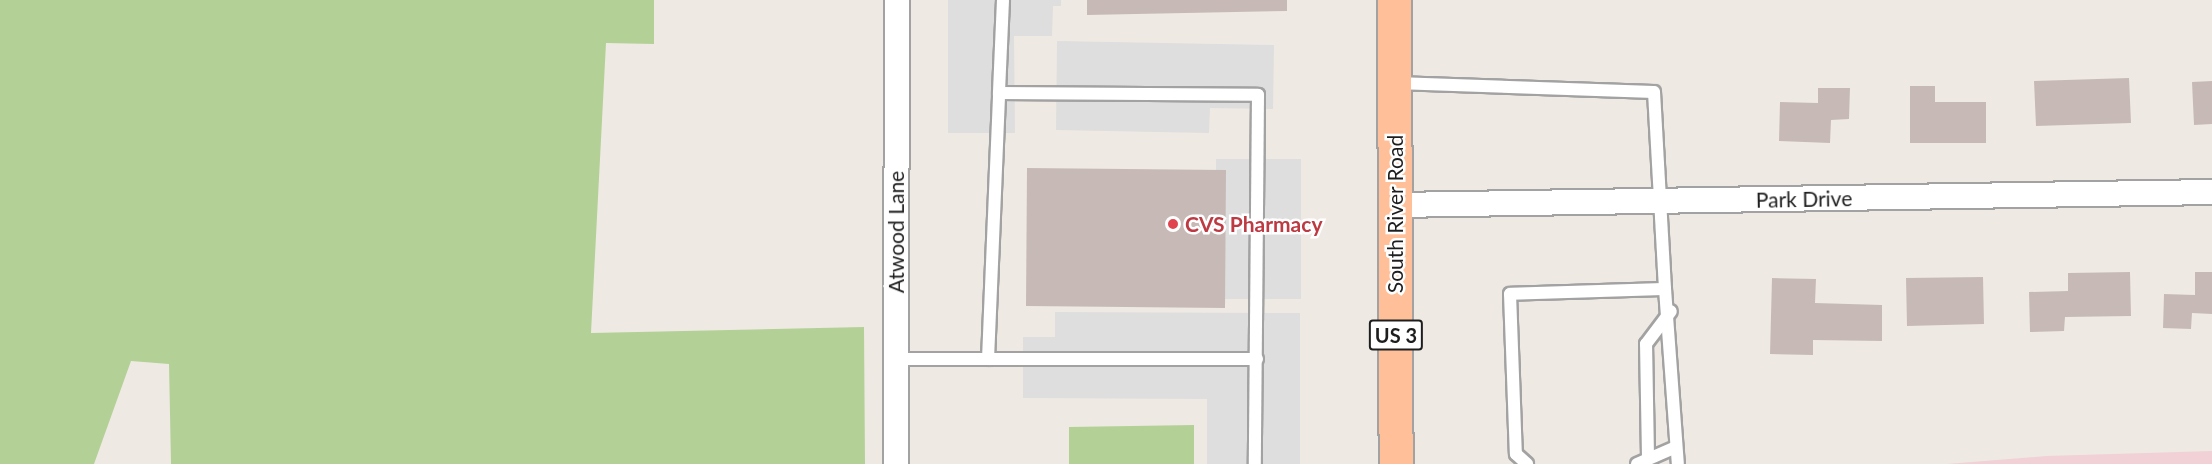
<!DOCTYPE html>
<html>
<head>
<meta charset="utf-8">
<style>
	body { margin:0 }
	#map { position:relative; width:2212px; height:464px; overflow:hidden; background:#efe9e3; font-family:Lato,sans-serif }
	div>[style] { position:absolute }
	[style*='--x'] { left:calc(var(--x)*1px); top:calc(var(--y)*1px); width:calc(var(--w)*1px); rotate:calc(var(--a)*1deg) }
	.commercial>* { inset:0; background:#f1d1d6 }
	.forest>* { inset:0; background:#b3d196 }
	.parking>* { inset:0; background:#dedede }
	.building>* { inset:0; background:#c7bab6 }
	.roads { filter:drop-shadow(2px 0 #a2a2a2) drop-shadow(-2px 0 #a2a2a2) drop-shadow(0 2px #a2a2a2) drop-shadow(0 -2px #a2a2a2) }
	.lane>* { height:12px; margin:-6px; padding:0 6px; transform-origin:6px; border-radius:6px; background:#fff }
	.street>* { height:24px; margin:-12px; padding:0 12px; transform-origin:12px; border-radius:12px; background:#fff }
	.primary>* { height:33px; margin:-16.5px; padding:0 16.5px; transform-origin:16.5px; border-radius:16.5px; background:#ffbf99 }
	.dots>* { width:16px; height:16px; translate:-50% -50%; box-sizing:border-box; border:3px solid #fff; border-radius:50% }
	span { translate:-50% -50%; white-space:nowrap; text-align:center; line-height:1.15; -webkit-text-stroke:5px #fff; paint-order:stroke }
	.shield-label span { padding:2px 4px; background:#fff; border:2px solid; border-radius:4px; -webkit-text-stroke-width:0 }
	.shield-label { font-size:20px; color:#1e1e1e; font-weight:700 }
	.street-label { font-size:21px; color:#1e1e1e }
	.health-label { font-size:21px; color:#be3a42; font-weight:700 }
	.left { translate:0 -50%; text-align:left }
</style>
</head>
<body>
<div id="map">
	<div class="commercial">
		<div style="clip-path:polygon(2212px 451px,2212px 464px,1947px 464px,2046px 456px)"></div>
	</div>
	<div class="forest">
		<div style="clip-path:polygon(0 0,654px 0,654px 44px,606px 43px,591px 333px,864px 327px,865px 464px,171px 464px,169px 364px,131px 361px,94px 464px,0 464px)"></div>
		<div style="clip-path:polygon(1194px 425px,1194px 464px,1069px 464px,1069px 427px)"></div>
	</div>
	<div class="parking">
		<div style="clip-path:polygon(948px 0,1061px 0,1061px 6px,1053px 6px,1052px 36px,1014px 36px,1015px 133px,948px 133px)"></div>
		<div style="clip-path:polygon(1057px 41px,1274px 45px,1273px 109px,1210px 108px,1209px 133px,1056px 130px)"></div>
		<div style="clip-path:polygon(1216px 159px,1301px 159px,1301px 299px,1216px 299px)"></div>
		<div style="clip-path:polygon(1055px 312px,1300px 313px,1300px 464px,1207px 464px,1207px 399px,1023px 398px,1023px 337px,1055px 337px)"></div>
	</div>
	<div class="building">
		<div style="clip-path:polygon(1087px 0,1287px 0,1287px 11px,1087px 15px)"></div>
		<div style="clip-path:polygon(2129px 78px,2131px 123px,2036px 126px,2034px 81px)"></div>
		<div style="clip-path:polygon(2212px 81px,2212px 124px,2194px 125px,2192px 82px)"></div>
		<div style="clip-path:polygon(1910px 86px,1935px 86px,1935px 102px,1986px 102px,1986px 143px,1910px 143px)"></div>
		<div style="clip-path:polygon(1818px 88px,1850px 88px,1849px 119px,1831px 120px,1830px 143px,1779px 141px,1780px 102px,1818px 103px)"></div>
		<div style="clip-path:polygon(1027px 168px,1226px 170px,1225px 308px,1026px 306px)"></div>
		<div style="clip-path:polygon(2130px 272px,2131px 316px,2065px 317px,2064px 331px,2030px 332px,2029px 292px,2068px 291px,2068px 273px)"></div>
		<div style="clip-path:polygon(2195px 272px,2212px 272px,2212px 314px,2192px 313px,2191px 329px,2163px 328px,2164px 294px,2195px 295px)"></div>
		<div style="clip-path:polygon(1983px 277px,1984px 324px,1907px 326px,1906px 278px)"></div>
		<div style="clip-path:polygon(1772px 278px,1816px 279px,1815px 303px,1882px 305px,1882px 341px,1813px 340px,1813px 355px,1770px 354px)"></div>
	</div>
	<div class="roads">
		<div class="lane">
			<div style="--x:1003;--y:0;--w:93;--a:92.5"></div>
			<div style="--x:999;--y:93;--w:259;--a:0.4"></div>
			<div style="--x:1258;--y:95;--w:369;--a:90.5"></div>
			<div style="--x:1396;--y:83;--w:258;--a:2"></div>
			<div style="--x:1654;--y:92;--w:197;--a:86.8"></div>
			<div style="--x:1665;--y:289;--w:155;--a:178.2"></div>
			<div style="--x:1510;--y:294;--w:160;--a:87.9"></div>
			<div style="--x:1516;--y:454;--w:15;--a:42"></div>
			<div style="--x:1665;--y:289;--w:175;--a:85.8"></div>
			<div style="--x:896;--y:359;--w:361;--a:0"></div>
			<div style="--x:988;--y:359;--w:266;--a:-87.6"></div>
			<div style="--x:1648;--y:457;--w:113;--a:-91"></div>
			<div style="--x:1646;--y:344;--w:41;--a:-52.9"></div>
			<div style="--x:1637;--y:464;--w:40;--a:-23.4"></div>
		</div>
		<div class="street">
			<div style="--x:1395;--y:205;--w:817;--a:-0.91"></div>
			<div style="--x:896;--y:464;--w:464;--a:-89.9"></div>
		</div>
		<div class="primary">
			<div style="--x:1394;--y:0;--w:464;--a:89.8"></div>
		</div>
	</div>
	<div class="dots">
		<div style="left:1173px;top:224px;background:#e0444e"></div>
	</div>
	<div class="shield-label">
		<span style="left:1396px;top:335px">US 3</span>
	</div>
	<div class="street-label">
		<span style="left:1804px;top:199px;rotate:-1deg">Park Drive</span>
		<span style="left:1395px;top:214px;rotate:-90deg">South River Road</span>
		<span style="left:896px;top:232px;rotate:-90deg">Atwood Lane</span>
	</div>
	<div class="health-label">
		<span class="left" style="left:1185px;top:224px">CVS Pharmacy</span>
	</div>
</div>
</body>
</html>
